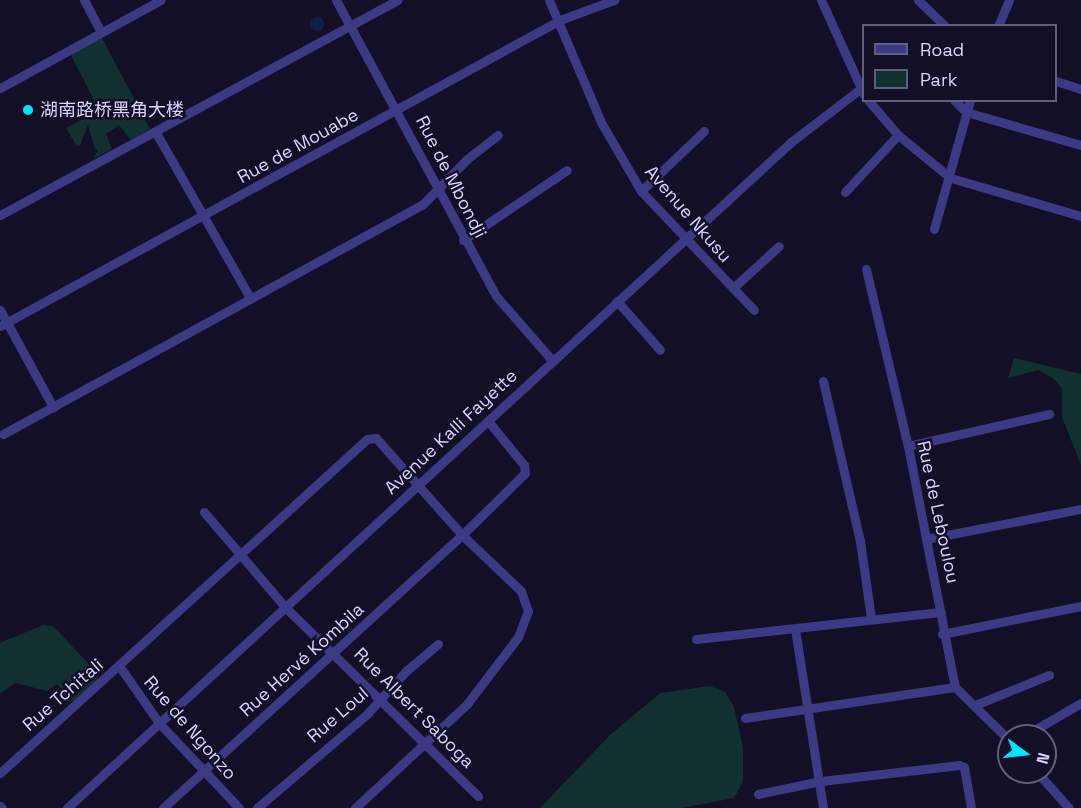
<!DOCTYPE html>
<html>
<head>
<meta charset="utf-8">
<style>
	body { margin:0 }
	#map { position:relative; width:1081px; height:808px; overflow:hidden; background:#130f26; font-family:"Space Grotesk","Noto Sans SC",sans-serif }
	div>[style] { position:absolute }
	[style*='--x'] { left:calc(var(--x)*1px); top:calc(var(--y)*1px); width:calc(var(--w)*1px); rotate:calc(var(--a)*1deg) }
	.green>* { inset:0; background:#12302f }
	.water>* { inset:0; background:#0c2248 }
	.round { border-radius:50% }
	.street>* { height:9px; margin:-4.5px; padding:0 4.5px; transform-origin:4.5px; border-radius:4.5px; background:#3d3a85 }
	.dots>* { width:16px; height:16px; translate:-50% -50%; box-sizing:border-box; border:3px solid #130f26; border-radius:50% }
	span { translate:-50% -50%; white-space:nowrap; text-align:center; line-height:1.15; -webkit-text-stroke:5px #130f26; paint-order:stroke }
	.poi-label { font-size:18px; color:#d9d4ff }
	.left { translate:0 -50%; text-align:left }
	.street-label { font-size:18px; color:#d9d4ff }
	.legend { position:absolute; left:862px; top:24px; width:195px; height:78px; box-sizing:border-box; background:#130f26; border:2px solid #625e7d; margin:0; padding:8px 10px; list-style:none; font-size:18px; color:#d9d4ff }
	.legend li { display:flex; align-items:center; gap:12px; height:30px }
	.legend b { width:30px; border:2px solid #625e7d }
	.north { position:absolute; left:997px; top:724px; width:60px; height:60px; box-sizing:border-box; background:#130f26; border:2px solid #625e7d; border-radius:50%; rotate:105deg; font-size:16px; font-weight:700; line-height:24px; text-align:center; color:#d9d4ff }
	.north::after { content:''; display:block; margin:auto; width:21px; height:27px; background:#00e5ff; clip-path:polygon(50% 0,100% 100%,50% 72%,0 100%) }
</style>
</head>
<body>
<div id="map">
	<div class="green">
		<div style="clip-path:polygon(101px 36px,150px 129px,131px 140px,119px 125px,106px 134px,112px 149px,93px 159px,98px 150px,95px 149px,88px 125px,80px 146px,76px 145px,66px 128px,99px 110px,69px 51px)"></div>
		<div style="clip-path:polygon(1014px 358px,1081px 374px,1081px 465px,1062px 417px,1062px 389px,1054px 379px,1038px 370px,1008px 378px)"></div>
		<div style="clip-path:polygon(43px 625px,53px 626px,99px 675px,95px 685px,75px 703px,57px 684px,47px 691px,15px 683px,0 694px,0 643px)"></div>
		<div style="clip-path:polygon(710px 686px,725px 692px,734px 707px,743px 747px,743px 782px,734px 798px,682px 808px,540px 808px,610px 735px,660px 693px)"></div>
	</div>
	<div class="water">
		<div class="round" style="left:310px;top:17px;width:14px;height:14px"></div>
	</div>
	<div class="street">
		<div style="--x:84;--y:0;--w:36;--a:62"></div>
		<div style="--x:336;--y:0;--w:336;--a:61.6"></div>
		<div style="--x:496;--y:296;--w:84;--a:48.9"></div>
		<div style="--x:549;--y:0;--w:135;--a:66.9"></div>
		<div style="--x:602;--y:124;--w:78;--a:59.8"></div>
		<div style="--x:641;--y:191;--w:164;--a:46.5"></div>
		<div style="--x:821;--y:0;--w:104;--a:65.6"></div>
		<div style="--x:918;--y:0;--w:37;--a:44"></div>
		<div style="--x:998;--y:26;--w:28;--a:-67"></div>
		<div style="--x:1056;--y:81;--w:26;--a:18"></div>
		<div style="--x:0;--y:88;--w:183;--a:-28.7"></div>
		<div style="--x:868;--y:100;--w:46;--a:49.4"></div>
		<div style="--x:898;--y:135;--w:68;--a:39.1"></div>
		<div style="--x:951;--y:178;--w:135;--a:16.3"></div>
		<div style="--x:954;--y:100;--w:17;--a:45"></div>
		<div style="--x:966;--y:112;--w:120;--a:16"></div>
		<div style="--x:155;--y:131;--w:193;--a:60.3"></div>
		<div style="--x:641;--y:191;--w:87;--a:-43.6"></div>
		<div style="--x:845;--y:192;--w:78;--a:-47.1"></div>
		<div style="--x:0;--y:215;--w:452;--a:-28.4"></div>
		<div style="--x:934;--y:229;--w:134;--a:-74.4"></div>
		<div style="--x:463;--y:240;--w:125;--a:-33.9"></div>
		<div style="--x:866;--y:269;--w:182;--a:76.7"></div>
		<div style="--x:908;--y:446;--w:246;--a:79"></div>
		<div style="--x:955;--y:687;--w:76;--a:44.5"></div>
		<div style="--x:733;--y:288;--w:62;--a:-42.4"></div>
		<div style="--x:617;--y:301;--w:65;--a:48.7"></div>
		<div style="--x:0;--y:310;--w:111;--a:61.3"></div>
		<div style="--x:0;--y:326;--w:638;--a:-28.65"></div>
		<div style="--x:560;--y:20;--w:58;--a:-20.3"></div>
		<div style="--x:823;--y:381;--w:164;--a:77"></div>
		<div style="--x:860;--y:541;--w:78;--a:81.9"></div>
		<div style="--x:3;--y:434;--w:477;--a:-28.7"></div>
		<div style="--x:422;--y:205;--w:64;--a:-45.6"></div>
		<div style="--x:467;--y:159;--w:39;--a:-38"></div>
		<div style="--x:908;--y:446;--w:145;--a:-12.8"></div>
		<div style="--x:204;--y:512;--w:126;--a:49.5"></div>
		<div style="--x:286;--y:608;--w:269;--a:44.4"></div>
		<div style="--x:926;--y:539;--w:158;--a:-11"></div>
		<div style="--x:795;--y:629;--w:181;--a:81.1"></div>
		<div style="--x:942;--y:634;--w:142;--a:-11.4"></div>
		<div style="--x:696;--y:639;--w:246;--a:-6.3"></div>
		<div style="--x:120;--y:667;--w:68;--a:55.1"></div>
		<div style="--x:159;--y:723;--w:117;--a:46.7"></div>
		<div style="--x:975;--y:705;--w:80;--a:-22.1"></div>
		<div style="--x:745;--y:718;--w:212;--a:-8.4"></div>
		<div style="--x:1024;--y:736;--w:66;--a:-30.1"></div>
		<div style="--x:1037;--y:772;--w:48;--a:48.4"></div>
		<div style="--x:0;--y:773;--w:496;--a:-42.3"></div>
		<div style="--x:367;--y:439;--w:9;--a:-6"></div>
		<div style="--x:376;--y:438;--w:130;--a:48.4"></div>
		<div style="--x:462;--y:535;--w:81;--a:43.5"></div>
		<div style="--x:521;--y:591;--w:21;--a:71"></div>
		<div style="--x:528;--y:611;--w:28;--a:111"></div>
		<div style="--x:518;--y:637;--w:84;--a:127.3"></div>
		<div style="--x:467;--y:704;--w:153;--a:137.1"></div>
		<div style="--x:758;--y:794;--w:64;--a:-11.7"></div>
		<div style="--x:821;--y:781;--w:139;--a:-6.6"></div>
		<div style="--x:959;--y:765;--w:5;--a:22"></div>
		<div style="--x:964;--y:767;--w:42;--a:80.3"></div>
		<div style="--x:0;--y:806;--w:3;--a:45"></div>
		<div style="--x:67;--y:808;--w:984;--a:-42.61"></div>
		<div style="--x:791;--y:142;--w:92;--a:-37.5"></div>
		<div style="--x:163;--y:808;--w:405;--a:-42.4"></div>
		<div style="--x:462;--y:535;--w:88;--a:-44.5"></div>
		<div style="--x:525;--y:473;--w:8;--a:-97"></div>
		<div style="--x:524;--y:465;--w:57;--a:-129.3"></div>
		<div style="--x:257;--y:808;--w:145;--a:-40.5"></div>
		<div style="--x:367;--y:714;--w:58;--a:-47.8"></div>
		<div style="--x:406;--y:671;--w:42;--a:-40.2"></div>
	</div>
	<div class="dots">
		<div style="left:28px;top:110px;background:#00e5ff"></div>
	</div>
	<div class="poi-label">
		<span class="left" style="left:40px;top:110px">湖南路桥黑角大楼</span>
	</div>
	<div class="street-label">
		<span style="left:298px;top:146px;rotate:-29deg">Rue de Mouabe</span>
		<span style="left:451px;top:177px;rotate:63deg">Rue de Mbondji</span>
		<span style="left:688px;top:214px;rotate:49deg">Avenue Nkusu</span>
		<span style="left:451px;top:432px;rotate:-43deg">Avenue Kalli Fayette</span>
		<span style="left:938px;top:512px;rotate:78deg">Rue de Leboulou</span>
		<span style="left:302px;top:660px;rotate:-42deg">Rue Hervé Kombila</span>
		<span style="left:63px;top:695px;rotate:-41deg">Rue Tchitali</span>
		<span style="left:414px;top:708px;rotate:45deg">Rue Albert Saboga</span>
		<span style="left:338px;top:715px;rotate:-41deg">Rue Loul</span>
		<span style="left:190px;top:728px;rotate:49deg">Rue de Ngonzo</span>
	</div>
	<ul class="legend">
	<li><b style="height:8px;background:#3d3a85"></b>Road</li>
	<li><b style="height:16px;background:#12302f"></b>Park</li>
	</ul>
	<div class="north">N</div>
</div>
</body>
</html>
